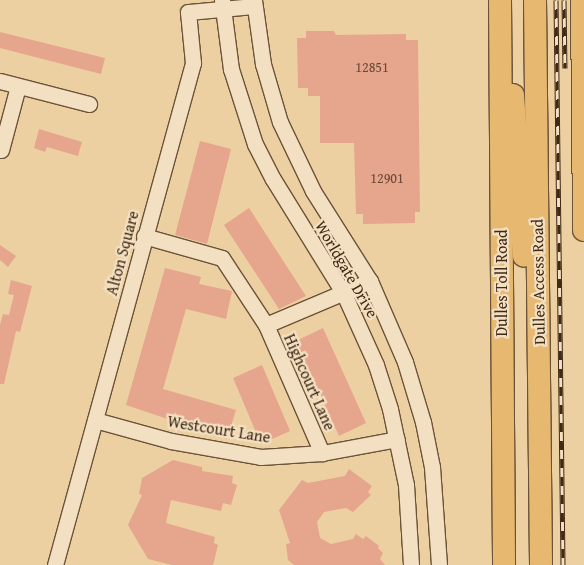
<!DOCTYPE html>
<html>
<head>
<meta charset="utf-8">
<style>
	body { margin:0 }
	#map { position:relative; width:584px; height:565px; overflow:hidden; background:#edd0a1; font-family:"Gentium Book Plus",serif }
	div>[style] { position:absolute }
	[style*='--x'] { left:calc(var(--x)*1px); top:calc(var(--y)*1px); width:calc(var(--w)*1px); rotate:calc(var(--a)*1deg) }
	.building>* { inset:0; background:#e6a58d }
	.roads { filter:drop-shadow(1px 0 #6b5338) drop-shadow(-1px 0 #6b5338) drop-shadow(0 1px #6b5338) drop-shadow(0 -1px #6b5338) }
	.minor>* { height:15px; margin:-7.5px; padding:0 7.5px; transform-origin:7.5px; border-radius:7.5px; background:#f3e0c2 }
	.highway>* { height:22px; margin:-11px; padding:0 11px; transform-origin:11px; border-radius:11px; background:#e6b870 }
	.rail>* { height:5px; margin-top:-2.5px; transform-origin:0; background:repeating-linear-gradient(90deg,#f3e0c2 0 9px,#402915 0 18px); box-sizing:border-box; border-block:1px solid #402915 }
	span { translate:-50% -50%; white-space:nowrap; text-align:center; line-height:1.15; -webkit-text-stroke:4.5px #f3e0c2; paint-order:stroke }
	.number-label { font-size:14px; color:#6a4833 }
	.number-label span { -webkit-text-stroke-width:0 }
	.street-label { font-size:16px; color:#402915 }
</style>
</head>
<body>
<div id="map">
	<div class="building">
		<div style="clip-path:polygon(306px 31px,334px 31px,336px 35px,406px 34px,406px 40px,418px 40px,420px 212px,415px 212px,415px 223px,363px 224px,363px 214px,356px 214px,354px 143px,320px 143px,320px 96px,308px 96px,308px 88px,298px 88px,297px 38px,306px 38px)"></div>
		<div style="clip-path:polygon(0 32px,105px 58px,101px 74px,0 48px)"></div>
		<div style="clip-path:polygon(39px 129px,82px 142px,78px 156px,47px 147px,45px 152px,34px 148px)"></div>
		<div style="clip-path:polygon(200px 141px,231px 149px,207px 244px,175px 235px)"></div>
		<div style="clip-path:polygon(249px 208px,306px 296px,279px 309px,224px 225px)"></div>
		<div style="clip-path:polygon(0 245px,16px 256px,8px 267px,0 260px)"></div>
		<div style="clip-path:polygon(165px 268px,201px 277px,199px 284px,232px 291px,226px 319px,186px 309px,163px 389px,236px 410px,227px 439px,126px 405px)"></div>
		<div style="clip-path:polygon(11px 280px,32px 286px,20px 332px,16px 331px,4px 384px,0 384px,0 325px,3px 314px,9px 315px,14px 295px,8px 294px)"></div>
		<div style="clip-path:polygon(323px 328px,366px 423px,339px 436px,296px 341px)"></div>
		<div style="clip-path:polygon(262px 365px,290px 431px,261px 444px,233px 378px)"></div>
		<div style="clip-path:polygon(173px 460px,202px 467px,202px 471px,233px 476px,232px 483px,237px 485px,231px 505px,223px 503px,221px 511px,171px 500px,166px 523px,215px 537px,214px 543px,218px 545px,213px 565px,172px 565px,148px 559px,128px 525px,142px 495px,139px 494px,142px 478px)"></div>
		<div style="clip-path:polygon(349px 469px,372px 486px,368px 492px,371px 495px,353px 512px,346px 508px,324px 512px,317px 522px,320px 538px,331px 544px,353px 539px,356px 534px,363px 539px,366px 536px,379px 546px,378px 548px,383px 553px,380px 559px,385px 565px,294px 565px,288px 560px,286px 544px,290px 543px,279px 510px,302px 480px,308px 483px,345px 476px)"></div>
	</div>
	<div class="roads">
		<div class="minor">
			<div style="--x:222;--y:0;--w:70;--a:82.6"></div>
			<div style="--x:231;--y:69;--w:79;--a:72.3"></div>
			<div style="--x:255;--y:144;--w:39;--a:63"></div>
			<div style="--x:273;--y:179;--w:135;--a:58.3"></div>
			<div style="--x:344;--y:294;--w:78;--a:65.7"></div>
			<div style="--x:376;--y:365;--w:46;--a:72.3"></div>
			<div style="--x:390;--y:409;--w:78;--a:78.1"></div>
			<div style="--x:406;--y:485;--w:80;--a:86.4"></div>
			<div style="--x:254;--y:0;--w:65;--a:82"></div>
			<div style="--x:263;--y:64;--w:60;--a:73.7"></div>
			<div style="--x:280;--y:122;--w:76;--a:64.4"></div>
			<div style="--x:313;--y:191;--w:107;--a:57.7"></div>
			<div style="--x:370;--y:281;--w:88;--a:66.6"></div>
			<div style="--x:405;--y:362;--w:63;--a:73.3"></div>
			<div style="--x:423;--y:422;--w:46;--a:78.7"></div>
			<div style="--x:432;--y:467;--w:98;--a:85.9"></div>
			<div style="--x:0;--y:81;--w:92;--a:14.5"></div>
			<div style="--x:1;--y:150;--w:66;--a:-75.1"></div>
			<div style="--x:144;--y:236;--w:81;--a:15.8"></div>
			<div style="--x:222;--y:258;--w:80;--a:56.7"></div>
			<div style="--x:266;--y:325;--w:140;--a:66.4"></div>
			<div style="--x:266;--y:325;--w:113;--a:-22.9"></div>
			<div style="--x:95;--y:420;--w:79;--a:15.4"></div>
			<div style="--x:171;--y:441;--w:91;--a:10.1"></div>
			<div style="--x:261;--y:457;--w:61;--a:-3.8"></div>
			<div style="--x:322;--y:453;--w:76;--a:-10.6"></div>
			<div style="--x:55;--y:565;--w:521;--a:-74.63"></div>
			<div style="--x:193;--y:63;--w:51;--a:-95.6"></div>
			<div style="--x:188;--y:12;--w:66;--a:-5.2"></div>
		</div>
		<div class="highway">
			<div style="--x:500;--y:0;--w:565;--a:89.59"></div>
			<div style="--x:535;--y:0;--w:565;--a:89.39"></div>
			<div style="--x:582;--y:0;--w:230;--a:89.5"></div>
			<div style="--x:513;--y:95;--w:161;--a:86.1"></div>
		</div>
	</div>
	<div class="rail">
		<div style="--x:556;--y:0;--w:565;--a:89.29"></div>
		<div style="--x:564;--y:0;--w:68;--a:89.2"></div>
	</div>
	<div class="number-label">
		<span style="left:372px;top:67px">12851</span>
		<span style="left:387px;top:178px">12901</span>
	</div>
	<div class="street-label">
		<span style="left:122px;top:253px;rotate:-75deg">Alton Square</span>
		<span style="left:347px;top:269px;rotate:60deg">Worldgate Drive</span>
		<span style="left:538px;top:282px;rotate:-91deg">Dulles Access Road</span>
		<span style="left:501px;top:283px;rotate:-90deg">Dulles Toll Road</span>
		<span style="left:310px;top:382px;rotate:66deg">Highcourt Lane</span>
		<span style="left:219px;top:429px;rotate:9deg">Westcourt Lane</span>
	</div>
</div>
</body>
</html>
